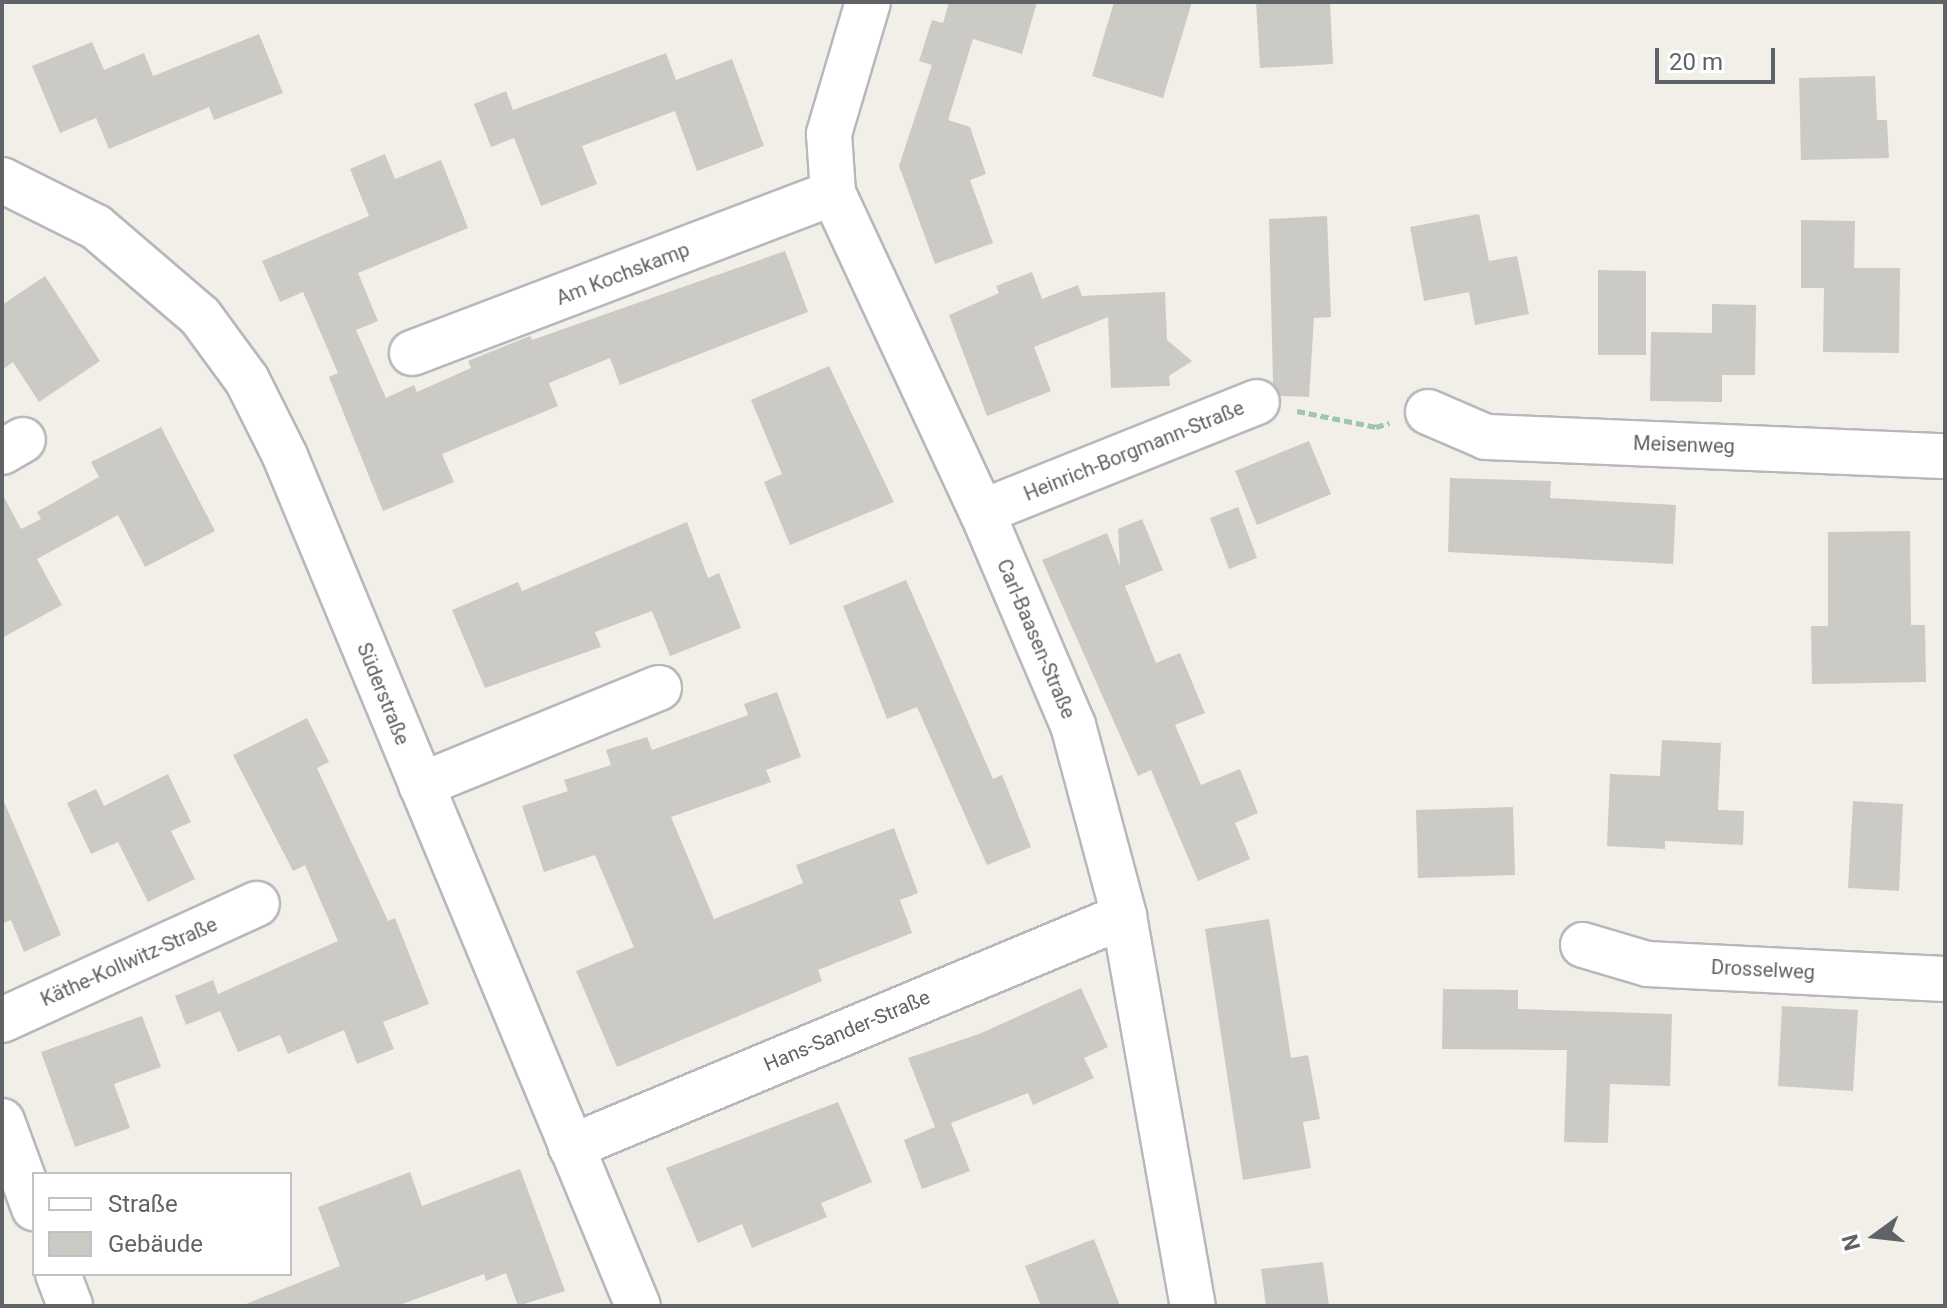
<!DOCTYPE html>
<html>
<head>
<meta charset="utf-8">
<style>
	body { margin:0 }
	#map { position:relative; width:1947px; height:1308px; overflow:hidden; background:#f1efe8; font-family:Roboto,sans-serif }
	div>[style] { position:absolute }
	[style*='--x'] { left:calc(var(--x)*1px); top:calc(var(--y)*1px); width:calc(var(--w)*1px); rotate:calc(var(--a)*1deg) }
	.building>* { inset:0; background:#cccac5 }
	.path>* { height:5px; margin-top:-2.5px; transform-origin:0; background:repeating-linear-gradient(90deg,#9cc7a9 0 8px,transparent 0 12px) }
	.roads { filter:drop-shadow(2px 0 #b5b8bc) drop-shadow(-2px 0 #b5b8bc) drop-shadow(0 2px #b5b8bc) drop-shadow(0 -2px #b5b8bc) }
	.minor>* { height:44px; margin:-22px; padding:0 22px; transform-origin:22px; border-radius:22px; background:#fff }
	span { translate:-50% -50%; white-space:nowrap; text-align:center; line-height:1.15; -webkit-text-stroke:6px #fff; paint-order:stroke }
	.street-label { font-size:20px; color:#5f6368 }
	.frame { position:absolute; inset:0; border:4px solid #5f6368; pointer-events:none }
	.legend { position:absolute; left:32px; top:1172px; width:260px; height:104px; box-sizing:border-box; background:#fff; border:2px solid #bfc1c3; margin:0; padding:10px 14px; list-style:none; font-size:24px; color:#5f6368 }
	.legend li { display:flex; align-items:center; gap:16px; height:40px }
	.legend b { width:40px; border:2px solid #bfc1c3 }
	.north { position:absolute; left:1835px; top:1196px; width:80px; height:80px; -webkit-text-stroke:6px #fff; paint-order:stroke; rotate:255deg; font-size:22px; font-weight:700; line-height:32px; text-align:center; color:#5f6368 }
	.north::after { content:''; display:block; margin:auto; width:28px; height:36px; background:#5f6368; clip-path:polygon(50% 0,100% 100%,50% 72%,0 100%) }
	.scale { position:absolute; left:1655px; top:48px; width:120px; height:36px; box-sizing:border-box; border:4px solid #5f6368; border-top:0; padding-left:10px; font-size:24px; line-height:28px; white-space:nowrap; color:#5f6368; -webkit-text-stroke:6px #fff; paint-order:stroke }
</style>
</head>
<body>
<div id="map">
	<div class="building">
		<div style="clip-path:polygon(949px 2px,1037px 2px,1022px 54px,973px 39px,948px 120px,970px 127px,986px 174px,970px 180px,993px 243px,935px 264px,899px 166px,932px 65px,919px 61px,932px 20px,943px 23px)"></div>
		<div style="clip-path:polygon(1114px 2px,1192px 2px,1163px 98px,1092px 76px)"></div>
		<div style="clip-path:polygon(1256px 2px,1330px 2px,1333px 64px,1260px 68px)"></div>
		<div style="clip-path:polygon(259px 34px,283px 93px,214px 120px,209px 107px,109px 149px,96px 118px,60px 133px,32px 66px,92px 42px,104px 70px,144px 53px,153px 76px)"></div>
		<div style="clip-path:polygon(666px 53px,676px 80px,732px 59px,764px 146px,697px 171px,675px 111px,582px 146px,597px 184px,541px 206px,514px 138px,491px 147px,474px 104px,506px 91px,513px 110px)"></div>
		<div style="clip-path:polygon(1875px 76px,1877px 120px,1887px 120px,1889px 158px,1801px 160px,1799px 78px)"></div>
		<div style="clip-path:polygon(385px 154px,395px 179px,441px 160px,468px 228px,358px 273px,378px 321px,356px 330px,386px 398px,414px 385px,417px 392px,471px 368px,468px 361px,530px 336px,532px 340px,785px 251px,808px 312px,620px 385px,610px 358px,549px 383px,558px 406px,442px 454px,454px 482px,383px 511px,329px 377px,338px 373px,303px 292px,280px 302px,262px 261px,369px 216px,350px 169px)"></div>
		<div style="clip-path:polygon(1479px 214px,1489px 261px,1517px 256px,1529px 314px,1475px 325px,1469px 292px,1424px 301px,1410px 227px)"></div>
		<div style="clip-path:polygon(1327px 216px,1331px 317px,1314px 318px,1309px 397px,1281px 396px,1273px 383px,1269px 219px)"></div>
		<div style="clip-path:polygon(1801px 220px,1855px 221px,1854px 268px,1900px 268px,1899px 353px,1823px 352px,1824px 288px,1801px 288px)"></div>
		<div style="clip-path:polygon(1598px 270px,1646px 271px,1646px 355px,1598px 355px)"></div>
		<div style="clip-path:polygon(1032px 272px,1042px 299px,1078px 285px,1082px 296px,1165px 292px,1167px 340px,1192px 361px,1169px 376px,1170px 386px,1111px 388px,1108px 317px,1034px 347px,1051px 391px,987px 416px,949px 315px,999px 293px,996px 286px)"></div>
		<div style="clip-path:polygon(45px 276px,100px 361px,39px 402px,13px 362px,2px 370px,2px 305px)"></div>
		<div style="clip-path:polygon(1712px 304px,1756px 305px,1755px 375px,1722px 375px,1722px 402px,1650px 401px,1651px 332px,1712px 333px)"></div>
		<div style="clip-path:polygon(829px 366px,894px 502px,790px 545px,764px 482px,782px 474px,751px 400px)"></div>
		<div style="clip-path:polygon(161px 427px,215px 531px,145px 567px,118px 515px,37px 559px,62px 605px,2px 638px,2px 493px,21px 529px,41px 519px,37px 512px,99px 477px,91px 462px)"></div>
		<div style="clip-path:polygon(1309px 441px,1331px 494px,1257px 525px,1235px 471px)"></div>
		<div style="clip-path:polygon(1450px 478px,1551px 481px,1550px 498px,1676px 505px,1673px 564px,1448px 552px)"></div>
		<div style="clip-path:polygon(1238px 507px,1257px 558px,1229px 569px,1210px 518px)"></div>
		<div style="clip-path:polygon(1142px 519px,1163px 570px,1125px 586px,1156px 663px,1180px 653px,1205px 713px,1175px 725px,1201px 785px,1240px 769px,1258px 813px,1235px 823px,1250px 859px,1198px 881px,1151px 770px,1138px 776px,1042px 560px,1107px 533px,1120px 566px,1118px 529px)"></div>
		<div style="clip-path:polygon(687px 522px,708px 578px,719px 573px,741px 628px,670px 656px,652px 611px,595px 632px,601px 647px,485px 688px,452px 610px,518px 582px,522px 591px)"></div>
		<div style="clip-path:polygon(1910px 531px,1911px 625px,1925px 625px,1926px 682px,1812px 684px,1811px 626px,1828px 626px,1828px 532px)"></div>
		<div style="clip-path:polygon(906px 580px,993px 779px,1002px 775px,1031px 847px,987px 865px,917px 707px,887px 719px,843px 606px)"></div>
		<div style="clip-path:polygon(777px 692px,801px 757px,766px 770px,771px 782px,671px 817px,714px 919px,803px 883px,796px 865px,894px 828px,918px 893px,900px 900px,912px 933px,818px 970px,822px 981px,617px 1067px,576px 971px,634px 947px,595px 855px,544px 872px,522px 806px,568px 791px,564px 780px,611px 765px,606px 750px,647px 737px,652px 750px,748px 715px,744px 704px)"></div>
		<div style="clip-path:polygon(307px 718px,329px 762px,317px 768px,388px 921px,395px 918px,429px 1004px,383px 1022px,394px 1049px,357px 1064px,344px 1030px,288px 1054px,280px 1035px,238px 1052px,220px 1011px,186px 1025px,175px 996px,213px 980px,218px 994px,338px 941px,305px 865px,293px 871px,233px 755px)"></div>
		<div style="clip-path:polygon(1662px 740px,1721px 743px,1718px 810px,1744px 811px,1743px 845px,1665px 841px,1665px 849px,1607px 846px,1610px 774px,1660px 776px)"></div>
		<div style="clip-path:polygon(168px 774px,191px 822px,171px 831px,195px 879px,148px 902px,118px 842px,91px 854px,67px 803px,96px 789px,104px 806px)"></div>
		<div style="clip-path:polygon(2px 797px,61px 935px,24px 952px,11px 920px,2px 924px)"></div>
		<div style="clip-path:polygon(1853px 801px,1903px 804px,1899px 891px,1848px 888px)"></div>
		<div style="clip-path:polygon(1513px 807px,1515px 875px,1418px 878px,1416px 810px)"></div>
		<div style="clip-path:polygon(1269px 919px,1291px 1058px,1308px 1055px,1320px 1119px,1303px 1122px,1311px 1168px,1243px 1180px,1205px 929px)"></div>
		<div style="clip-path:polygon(1081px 988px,1108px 1047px,1084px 1058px,1094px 1078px,1033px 1105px,1028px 1093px,951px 1123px,970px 1171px,922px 1189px,904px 1140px,935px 1127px,908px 1058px,979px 1034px)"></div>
		<div style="clip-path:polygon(1443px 989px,1518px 990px,1518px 1009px,1672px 1014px,1670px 1086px,1610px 1084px,1608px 1143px,1564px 1142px,1567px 1050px,1442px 1049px)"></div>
		<div style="clip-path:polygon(1782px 1006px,1858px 1010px,1853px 1091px,1778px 1086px)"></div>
		<div style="clip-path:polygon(142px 1016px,161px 1067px,114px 1084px,130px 1128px,75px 1147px,41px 1052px)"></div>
		<div style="clip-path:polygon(838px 1102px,872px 1182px,821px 1203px,827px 1217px,752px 1248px,742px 1224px,698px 1243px,666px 1168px)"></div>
		<div style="clip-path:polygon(520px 1169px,565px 1291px,518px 1306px,506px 1273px,486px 1281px,484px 1274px,397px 1306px,241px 1306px,340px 1266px,318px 1207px,410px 1172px,422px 1206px)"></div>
		<div style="clip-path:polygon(1094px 1239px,1120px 1306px,1041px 1306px,1025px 1266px)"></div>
		<div style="clip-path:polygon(1323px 1262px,1329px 1306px,1266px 1306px,1261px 1269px)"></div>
	</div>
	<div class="path">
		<div style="--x:1297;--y:411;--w:81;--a:11.4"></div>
		<div style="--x:1376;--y:427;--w:14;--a:-17"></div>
	</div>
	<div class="roads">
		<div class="minor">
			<div style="--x:868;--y:2;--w:138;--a:106.5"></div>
			<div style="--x:829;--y:134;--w:59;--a:86.1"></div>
			<div style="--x:833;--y:193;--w:352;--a:65"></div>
			<div style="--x:982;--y:512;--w:232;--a:66.9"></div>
			<div style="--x:1073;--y:725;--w:198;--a:75"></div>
			<div style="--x:1124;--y:916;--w:396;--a:80"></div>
			<div style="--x:2;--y:180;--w:105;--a:26.6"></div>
			<div style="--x:96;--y:227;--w:137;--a:40.6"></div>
			<div style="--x:200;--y:316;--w:79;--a:53.7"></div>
			<div style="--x:247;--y:380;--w:85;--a:63.4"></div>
			<div style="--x:285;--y:456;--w:920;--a:67.45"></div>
			<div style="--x:412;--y:353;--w:450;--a:-20.8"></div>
			<div style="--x:1428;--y:412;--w:63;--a:23.3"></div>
			<div style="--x:1486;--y:437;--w:459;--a:2.4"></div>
			<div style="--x:2;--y:452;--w:24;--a:-30"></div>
			<div style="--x:982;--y:512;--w:296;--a:-21.8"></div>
			<div style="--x:421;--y:785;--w:257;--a:-22.2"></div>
			<div style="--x:1583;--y:945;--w:67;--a:16.5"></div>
			<div style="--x:1647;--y:964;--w:298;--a:2.9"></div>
			<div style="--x:2;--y:1020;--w:280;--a:-24.5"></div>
			<div style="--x:2;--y:1121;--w:93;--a:69.8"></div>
			<div style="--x:571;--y:1147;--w:599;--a:-22.67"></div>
			<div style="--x:58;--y:1274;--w:34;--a:69"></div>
		</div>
	</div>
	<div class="street-label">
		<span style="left:623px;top:274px;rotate:-21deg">Am Kochskamp</span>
		<span style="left:1684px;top:445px;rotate:2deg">Meisenweg</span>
		<span style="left:1134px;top:451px;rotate:-22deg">Heinrich-Borgmann-Straße</span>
		<span style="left:1036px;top:639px;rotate:67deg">Carl-Baasen-Straße</span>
		<span style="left:383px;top:694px;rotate:68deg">Süderstraße</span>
		<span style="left:129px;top:962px;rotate:-24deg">Käthe-Kollwitz-Straße</span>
		<span style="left:1763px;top:970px;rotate:3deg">Drosselweg</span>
		<span style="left:847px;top:1031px;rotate:-23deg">Hans-Sander-Straße</span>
	</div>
	<div class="frame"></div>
	<ul class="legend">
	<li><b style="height:10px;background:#fff"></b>Straße</li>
	<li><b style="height:22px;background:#cccac5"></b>Gebäude</li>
	</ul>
	<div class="north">N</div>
	<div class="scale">20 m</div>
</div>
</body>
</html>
